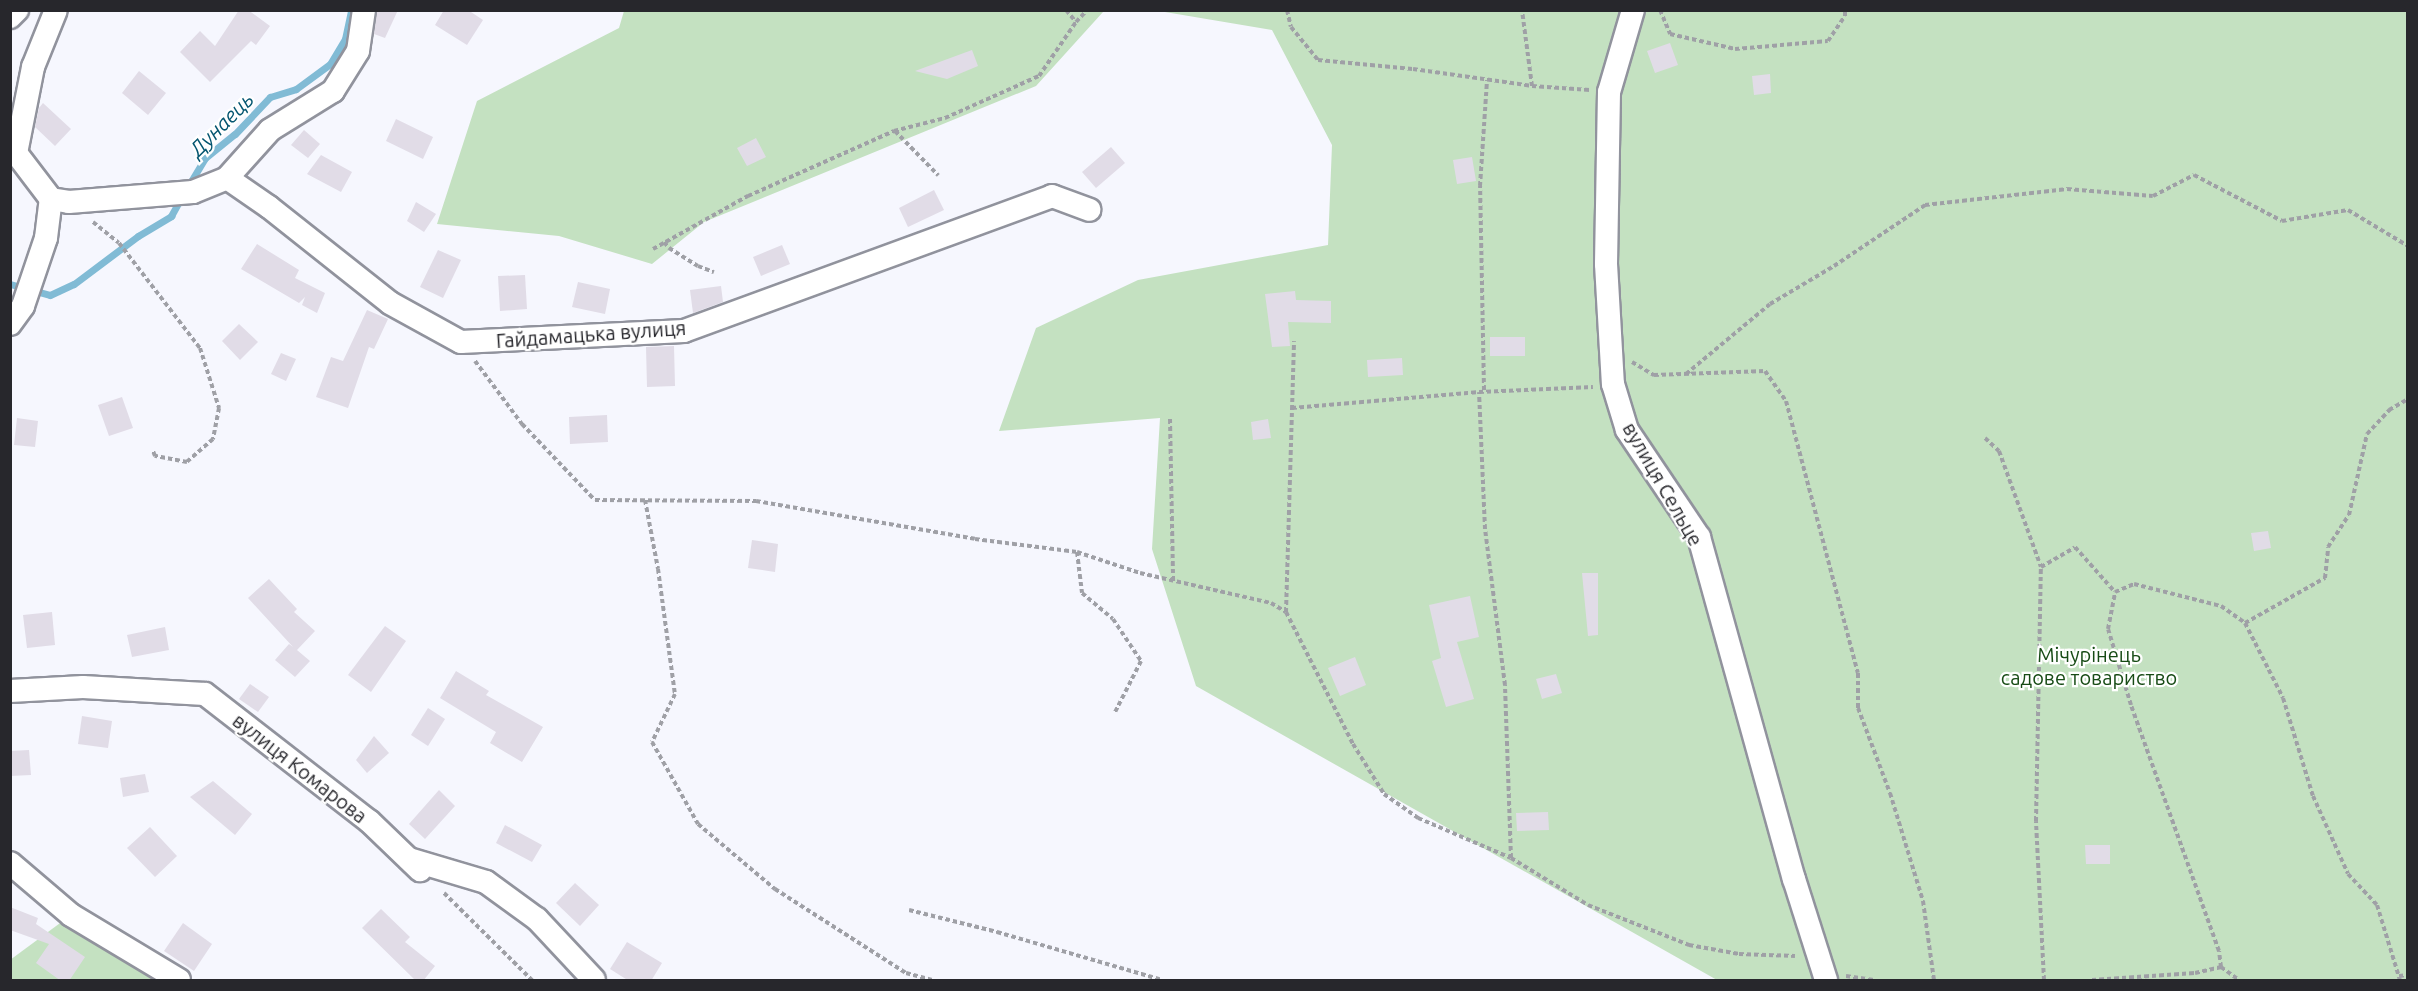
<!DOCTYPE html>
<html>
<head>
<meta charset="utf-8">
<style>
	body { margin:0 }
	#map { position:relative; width:2418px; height:991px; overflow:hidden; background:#f6f7fe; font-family:Ubuntu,sans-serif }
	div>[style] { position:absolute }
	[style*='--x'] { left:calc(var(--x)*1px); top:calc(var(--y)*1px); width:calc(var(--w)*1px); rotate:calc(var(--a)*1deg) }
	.green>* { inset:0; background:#c4e1c1 }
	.stream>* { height:7px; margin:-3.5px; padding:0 3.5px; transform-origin:3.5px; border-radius:3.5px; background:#81bbd5 }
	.building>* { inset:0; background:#e1dce7 }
	.path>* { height:4px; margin-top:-2px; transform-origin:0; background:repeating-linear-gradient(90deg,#9fa0a6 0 4.5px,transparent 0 7.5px) }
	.roads { filter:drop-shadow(2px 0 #91939d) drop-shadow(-2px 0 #91939d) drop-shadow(0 2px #91939d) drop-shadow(0 -2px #91939d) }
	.minor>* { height:22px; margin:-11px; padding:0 11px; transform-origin:11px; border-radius:11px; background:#fff }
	span { translate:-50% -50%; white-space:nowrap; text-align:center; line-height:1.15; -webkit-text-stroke:4.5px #fff; paint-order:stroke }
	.street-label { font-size:20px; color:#27272c }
	.park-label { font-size:20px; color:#174b15 }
	.water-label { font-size:21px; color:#045570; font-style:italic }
	.frame { position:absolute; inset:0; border:12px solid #27272c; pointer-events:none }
</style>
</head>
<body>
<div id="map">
	<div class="green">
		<div style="clip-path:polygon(624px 11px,1143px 11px,1103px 12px,1036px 86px,704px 222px,652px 264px,559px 236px,437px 224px,477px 101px,619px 28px)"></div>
		<div style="clip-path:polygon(1159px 11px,2407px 11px,2407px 980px,1717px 980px,1196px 686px,1152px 549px,1160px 418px,999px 431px,1036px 328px,1138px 280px,1328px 245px,1332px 145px,1272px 30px)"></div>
		<div style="clip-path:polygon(71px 915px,179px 980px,11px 980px,10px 960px)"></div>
	</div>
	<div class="stream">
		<div style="--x:187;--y:188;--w:35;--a:-59"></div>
		<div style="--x:205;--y:158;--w:38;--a:-39"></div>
		<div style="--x:235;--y:134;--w:51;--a:-46.6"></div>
		<div style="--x:270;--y:97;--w:27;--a:-17"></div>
		<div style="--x:296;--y:89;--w:42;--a:-36.3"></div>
		<div style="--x:330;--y:64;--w:29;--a:-59"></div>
		<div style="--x:345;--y:39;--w:30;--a:-78"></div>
		<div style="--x:10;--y:284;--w:41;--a:15.4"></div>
		<div style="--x:50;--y:295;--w:26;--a:-25"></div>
		<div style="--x:74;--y:284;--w:80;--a:-36.9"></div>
		<div style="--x:138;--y:236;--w:39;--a:-31"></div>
		<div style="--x:171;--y:216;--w:21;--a:-61"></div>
	</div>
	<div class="building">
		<div style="clip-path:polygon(239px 10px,248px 10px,270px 26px,256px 45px,251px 41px,210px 82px,180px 52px,200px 31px,215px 46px)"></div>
		<div style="clip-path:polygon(377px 10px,398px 10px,385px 38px,374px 34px)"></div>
		<div style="clip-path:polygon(444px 10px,468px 10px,483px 20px,467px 45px,435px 25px)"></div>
		<div style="clip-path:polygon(1670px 43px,1678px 65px,1655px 73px,1647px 51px)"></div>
		<div style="clip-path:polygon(972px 50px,978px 66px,947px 79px,915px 71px)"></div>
		<div style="clip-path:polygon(139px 71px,166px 93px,148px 115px,122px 93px)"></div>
		<div style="clip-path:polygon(1770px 74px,1771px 93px,1754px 95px,1752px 76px)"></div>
		<div style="clip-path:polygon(43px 103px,71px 129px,55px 146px,35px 127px,39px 108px)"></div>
		<div style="clip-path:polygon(396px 119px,433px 137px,423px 159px,386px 141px)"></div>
		<div style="clip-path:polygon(304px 130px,320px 144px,308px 158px,291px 145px)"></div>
		<div style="clip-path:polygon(756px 138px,766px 157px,747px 166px,737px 148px)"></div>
		<div style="clip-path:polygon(1111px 147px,1125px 163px,1096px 188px,1082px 172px)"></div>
		<div style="clip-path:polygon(321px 155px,352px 172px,341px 192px,307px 174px)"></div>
		<div style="clip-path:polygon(1472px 157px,1476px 181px,1457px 184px,1453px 160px)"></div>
		<div style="clip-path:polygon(934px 190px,944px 210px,908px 227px,899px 208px)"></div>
		<div style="clip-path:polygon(416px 202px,436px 214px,424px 232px,407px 221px)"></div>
		<div style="clip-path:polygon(257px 244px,299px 270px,295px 278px,325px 293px,317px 313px,302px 305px,305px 297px,299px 303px,241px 269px)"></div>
		<div style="clip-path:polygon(782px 245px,790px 264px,761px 276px,753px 257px)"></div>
		<div style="clip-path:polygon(438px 250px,461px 260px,443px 298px,420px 287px)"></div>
		<div style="clip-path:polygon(525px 275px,527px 309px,500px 311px,498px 276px)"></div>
		<div style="clip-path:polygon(578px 282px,610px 289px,605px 314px,572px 307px)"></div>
		<div style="clip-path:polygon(721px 286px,723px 302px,693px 313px,690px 290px)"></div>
		<div style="clip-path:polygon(1295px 291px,1296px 300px,1331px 301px,1331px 323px,1288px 322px,1290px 346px,1272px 347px,1265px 294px)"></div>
		<div style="clip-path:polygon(367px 310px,388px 319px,374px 349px,369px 347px,348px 408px,316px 397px,331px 357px,343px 361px)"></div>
		<div style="clip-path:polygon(239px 324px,258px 342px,240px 360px,222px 341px)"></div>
		<div style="clip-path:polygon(1490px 337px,1525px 337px,1525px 356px,1490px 356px)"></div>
		<div style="clip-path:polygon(674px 346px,675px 386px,647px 387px,646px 347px)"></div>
		<div style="clip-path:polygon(281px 353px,296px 359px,286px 381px,271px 374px)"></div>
		<div style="clip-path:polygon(1402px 358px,1403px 375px,1368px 377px,1367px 360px)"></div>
		<div style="clip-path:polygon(122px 397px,133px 428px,109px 436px,98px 405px)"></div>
		<div style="clip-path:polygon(607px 415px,608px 442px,570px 444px,569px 417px)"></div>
		<div style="clip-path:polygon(17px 418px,38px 421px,35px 447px,14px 445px)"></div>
		<div style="clip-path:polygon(1268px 419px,1271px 438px,1253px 440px,1251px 422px)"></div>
		<div style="clip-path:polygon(2268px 531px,2271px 548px,2254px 551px,2251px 533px)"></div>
		<div style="clip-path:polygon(752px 540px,778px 544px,775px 572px,748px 568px)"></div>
		<div style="clip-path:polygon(1582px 573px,1598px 573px,1598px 635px,1588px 636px)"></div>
		<div style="clip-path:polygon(269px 579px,297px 609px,294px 612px,315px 631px,297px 650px,310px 661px,295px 677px,275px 660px,289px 644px,293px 647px,248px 598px)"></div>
		<div style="clip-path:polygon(1470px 596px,1479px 637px,1457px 642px,1474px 699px,1446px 707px,1432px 661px,1441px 658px,1429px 605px)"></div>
		<div style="clip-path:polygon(52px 612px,55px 645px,27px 648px,23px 615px)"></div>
		<div style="clip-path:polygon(385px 626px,406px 641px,371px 692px,348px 675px)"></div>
		<div style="clip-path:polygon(165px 627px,169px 650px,132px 657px,127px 635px)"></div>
		<div style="clip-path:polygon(1355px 657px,1366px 685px,1340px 696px,1328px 668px)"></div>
		<div style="clip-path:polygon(456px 671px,489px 691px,486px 695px,543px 727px,522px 762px,490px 743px,496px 732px,440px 698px)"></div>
		<div style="clip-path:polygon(1556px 674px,1562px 693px,1542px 699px,1536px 679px)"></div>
		<div style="clip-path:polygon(250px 684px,269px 697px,258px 712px,239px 699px)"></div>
		<div style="clip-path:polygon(428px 708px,445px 719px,428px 746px,411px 735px)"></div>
		<div style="clip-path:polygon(82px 716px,112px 721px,108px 748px,78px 744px)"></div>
		<div style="clip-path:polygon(374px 736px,389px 753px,367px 773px,356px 760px)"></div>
		<div style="clip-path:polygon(29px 750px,31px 775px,10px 776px,10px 751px)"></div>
		<div style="clip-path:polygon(145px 774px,149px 792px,123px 797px,120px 778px)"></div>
		<div style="clip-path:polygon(213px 781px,252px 814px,235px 835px,190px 797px)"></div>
		<div style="clip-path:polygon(439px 790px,455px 806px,425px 839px,409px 824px)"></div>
		<div style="clip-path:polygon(1548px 812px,1549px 830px,1517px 831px,1516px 813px)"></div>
		<div style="clip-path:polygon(505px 825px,542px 845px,532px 862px,496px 843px)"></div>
		<div style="clip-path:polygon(150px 827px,177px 856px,155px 877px,127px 848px)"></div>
		<div style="clip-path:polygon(2085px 845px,2110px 845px,2110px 864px,2086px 864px)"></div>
		<div style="clip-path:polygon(575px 883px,599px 905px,580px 926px,556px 903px)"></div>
		<div style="clip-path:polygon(10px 907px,38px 918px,36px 924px,85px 957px,69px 981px,61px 981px,36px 963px,49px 944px,10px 930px)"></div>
		<div style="clip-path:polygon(381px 909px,410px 937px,405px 942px,435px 966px,423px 981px,416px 981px,362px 928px)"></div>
		<div style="clip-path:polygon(183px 923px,212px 944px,194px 971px,164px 951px)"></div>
		<div style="clip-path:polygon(627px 942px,662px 963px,651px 981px,629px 981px,610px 969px)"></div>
	</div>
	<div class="path">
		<div style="--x:1066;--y:10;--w:16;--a:50"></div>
		<div style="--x:1287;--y:10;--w:17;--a:77"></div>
		<div style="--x:1291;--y:27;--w:43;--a:50.7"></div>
		<div style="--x:1318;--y:60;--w:95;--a:5.4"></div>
		<div style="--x:1413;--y:69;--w:120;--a:8.1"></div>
		<div style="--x:1532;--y:86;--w:77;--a:-97.5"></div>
		<div style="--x:1660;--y:10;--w:26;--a:67"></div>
		<div style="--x:1670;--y:34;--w:67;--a:13"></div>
		<div style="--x:1735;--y:49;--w:93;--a:-4.9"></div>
		<div style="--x:1828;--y:41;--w:30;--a:-56"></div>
		<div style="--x:1845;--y:16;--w:6;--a:-90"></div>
		<div style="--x:1532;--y:86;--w:58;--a:3.9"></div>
		<div style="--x:895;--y:131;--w:62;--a:45.7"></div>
		<div style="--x:93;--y:222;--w:33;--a:39"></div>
		<div style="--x:119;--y:243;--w:133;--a:52.4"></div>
		<div style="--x:200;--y:348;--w:63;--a:72.4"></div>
		<div style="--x:219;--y:408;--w:32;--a:101"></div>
		<div style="--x:213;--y:439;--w:35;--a:139"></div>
		<div style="--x:187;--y:462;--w:33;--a:-169"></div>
		<div style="--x:155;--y:456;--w:5;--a:-112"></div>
		<div style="--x:664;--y:242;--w:8;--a:50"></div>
		<div style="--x:669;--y:248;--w:34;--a:32"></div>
		<div style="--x:698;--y:266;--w:17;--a:21"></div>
		<div style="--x:653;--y:249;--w:109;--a:-29.2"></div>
		<div style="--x:748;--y:196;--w:160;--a:-24"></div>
		<div style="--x:894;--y:131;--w:53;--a:-14.3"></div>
		<div style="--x:945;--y:118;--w:103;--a:-24.1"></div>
		<div style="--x:1039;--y:76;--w:65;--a:-55.6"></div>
		<div style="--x:1076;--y:22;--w:16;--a:-47"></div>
		<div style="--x:475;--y:361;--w:79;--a:53.3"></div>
		<div style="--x:522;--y:424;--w:105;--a:46.2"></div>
		<div style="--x:595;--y:500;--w:161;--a:0.4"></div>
		<div style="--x:756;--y:501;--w:222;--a:9.8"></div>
		<div style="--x:975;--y:539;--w:103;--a:7.3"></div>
		<div style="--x:1077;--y:552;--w:66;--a:18.4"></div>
		<div style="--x:1140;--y:573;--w:134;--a:12.9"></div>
		<div style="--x:1271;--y:603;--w:17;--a:31"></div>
		<div style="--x:1286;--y:612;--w:148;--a:63.1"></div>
		<div style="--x:1353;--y:744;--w:59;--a:58.2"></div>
		<div style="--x:1384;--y:794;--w:42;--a:35.2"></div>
		<div style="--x:1418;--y:818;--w:101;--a:23.3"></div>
		<div style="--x:1511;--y:858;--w:90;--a:31.4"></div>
		<div style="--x:1588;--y:905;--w:109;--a:21.6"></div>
		<div style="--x:1689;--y:945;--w:51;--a:10.2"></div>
		<div style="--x:1739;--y:954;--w:56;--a:2"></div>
		<div style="--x:1632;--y:362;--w:26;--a:31"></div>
		<div style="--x:1654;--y:375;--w:111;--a:-2.1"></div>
		<div style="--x:1765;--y:371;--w:37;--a:55"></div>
		<div style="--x:1786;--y:401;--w:281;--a:75.2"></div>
		<div style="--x:1858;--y:673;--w:35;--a:90"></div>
		<div style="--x:1858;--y:708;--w:91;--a:69.4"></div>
		<div style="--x:1890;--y:793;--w:113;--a:73"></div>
		<div style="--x:1923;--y:901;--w:80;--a:82.1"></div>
		<div style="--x:1686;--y:374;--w:109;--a:-39.8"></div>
		<div style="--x:1770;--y:304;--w:74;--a:-30.7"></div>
		<div style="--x:1834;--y:266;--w:110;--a:-33.8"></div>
		<div style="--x:1925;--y:205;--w:143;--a:-6.4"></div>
		<div style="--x:2067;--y:189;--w:86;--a:4.7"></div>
		<div style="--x:2153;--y:196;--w:46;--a:-27.1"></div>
		<div style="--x:2194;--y:175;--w:99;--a:27.6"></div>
		<div style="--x:2282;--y:221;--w:67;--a:-9.5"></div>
		<div style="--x:2348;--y:210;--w:70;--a:31"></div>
		<div style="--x:1484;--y:390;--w:204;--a:-91.1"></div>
		<div style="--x:1480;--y:186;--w:106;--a:-86.2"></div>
		<div style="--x:1292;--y:408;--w:188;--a:-4.9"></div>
		<div style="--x:1170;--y:419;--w:162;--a:88.9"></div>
		<div style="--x:1985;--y:438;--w:19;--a:43"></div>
		<div style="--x:1999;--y:451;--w:123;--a:70.1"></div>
		<div style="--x:645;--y:500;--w:70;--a:79.3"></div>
		<div style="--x:658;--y:569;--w:126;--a:82.3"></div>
		<div style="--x:675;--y:694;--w:53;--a:115.6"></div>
		<div style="--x:652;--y:742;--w:94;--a:60.7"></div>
		<div style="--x:698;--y:824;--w:101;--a:40.2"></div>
		<div style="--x:775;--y:889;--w:156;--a:32.7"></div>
		<div style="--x:906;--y:973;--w:27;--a:15"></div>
		<div style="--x:1077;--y:552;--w:41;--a:83"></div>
		<div style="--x:1082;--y:593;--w:40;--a:40"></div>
		<div style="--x:1113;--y:619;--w:50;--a:56.3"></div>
		<div style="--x:1141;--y:661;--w:57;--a:117"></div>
		<div style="--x:1286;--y:612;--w:271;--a:-88.3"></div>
		<div style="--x:2245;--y:623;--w:92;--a:-29.4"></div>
		<div style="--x:2325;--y:578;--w:31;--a:-84"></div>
		<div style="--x:2328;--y:547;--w:38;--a:-57"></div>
		<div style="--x:2349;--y:515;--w:83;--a:-77.5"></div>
		<div style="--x:2367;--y:434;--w:33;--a:-47"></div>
		<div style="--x:2389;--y:410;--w:22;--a:-30"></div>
		<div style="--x:1511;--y:858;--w:173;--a:-92"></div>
		<div style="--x:1505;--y:685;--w:157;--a:-97.3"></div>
		<div style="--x:1485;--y:529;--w:137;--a:-92.5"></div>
		<div style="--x:1479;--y:392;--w:114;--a:-2.5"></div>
		<div style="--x:444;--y:893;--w:124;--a:44.7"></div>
		<div style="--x:909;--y:910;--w:91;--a:14"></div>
		<div style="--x:997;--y:932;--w:172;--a:16.2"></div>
		<div style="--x:2221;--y:967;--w:22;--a:36"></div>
		<div style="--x:1846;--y:976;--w:28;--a:8"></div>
		<div style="--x:2399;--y:976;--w:9;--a:-6"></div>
		<div style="--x:2044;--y:980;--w:159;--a:-92.9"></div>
		<div style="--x:2036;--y:821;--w:254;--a:-88.9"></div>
		<div style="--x:2041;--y:567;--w:39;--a:-30"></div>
		<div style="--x:2075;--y:547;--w:60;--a:48.4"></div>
		<div style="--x:2092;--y:980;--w:103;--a:-3.9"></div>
		<div style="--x:2195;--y:973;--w:27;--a:-13"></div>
		<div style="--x:2221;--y:967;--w:16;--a:-97"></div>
		<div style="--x:2219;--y:951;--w:261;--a:-109.7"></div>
		<div style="--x:2131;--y:705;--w:79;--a:-106.8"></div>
		<div style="--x:2108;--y:629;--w:38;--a:-79"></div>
		<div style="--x:2115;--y:592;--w:21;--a:-23"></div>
		<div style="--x:2134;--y:584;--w:90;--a:14.2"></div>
		<div style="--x:2221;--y:606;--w:29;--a:35"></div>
		<div style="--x:2245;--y:623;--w:84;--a:63.1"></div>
		<div style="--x:2283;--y:698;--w:102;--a:73"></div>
		<div style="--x:2313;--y:796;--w:85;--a:65.8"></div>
		<div style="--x:2348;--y:874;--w:42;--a:46.9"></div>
		<div style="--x:2377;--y:905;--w:78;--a:73"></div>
	</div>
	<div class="roads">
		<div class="minor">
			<div style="--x:1633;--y:10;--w:85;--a:106.3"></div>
			<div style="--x:1609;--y:92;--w:172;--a:91"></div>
			<div style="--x:1606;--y:264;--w:120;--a:86.7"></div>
			<div style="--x:1613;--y:384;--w:48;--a:73.1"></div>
			<div style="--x:1627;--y:430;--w:129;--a:56.1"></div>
			<div style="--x:1699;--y:537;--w:355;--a:74.5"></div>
			<div style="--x:1794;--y:879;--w:106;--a:72.4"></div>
			<div style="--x:10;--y:17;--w:10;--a:-45"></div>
			<div style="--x:227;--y:178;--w:51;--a:34.6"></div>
			<div style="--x:269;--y:207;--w:154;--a:38.4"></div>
			<div style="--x:390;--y:303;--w:81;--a:28.8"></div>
			<div style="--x:461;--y:342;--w:223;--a:-2.8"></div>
			<div style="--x:684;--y:331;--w:392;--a:-20.1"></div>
			<div style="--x:1052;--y:196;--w:40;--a:20.2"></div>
			<div style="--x:51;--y:199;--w:18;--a:9"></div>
			<div style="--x:69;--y:202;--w:124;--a:-4.6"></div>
			<div style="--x:193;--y:192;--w:37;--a:-22"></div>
			<div style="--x:227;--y:178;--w:64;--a:-48.1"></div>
			<div style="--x:270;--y:130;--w:74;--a:-31.8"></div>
			<div style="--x:333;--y:91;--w:47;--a:-58"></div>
			<div style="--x:358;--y:51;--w:41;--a:-81.7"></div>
			<div style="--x:10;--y:324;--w:22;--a:-54"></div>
			<div style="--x:23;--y:306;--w:72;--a:-71.3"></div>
			<div style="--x:46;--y:238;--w:39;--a:-83"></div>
			<div style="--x:51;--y:199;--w:58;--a:-127.3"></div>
			<div style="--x:16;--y:153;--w:88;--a:-78.8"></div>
			<div style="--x:33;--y:67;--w:61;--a:-68"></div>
			<div style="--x:10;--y:691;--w:73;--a:-3.1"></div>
			<div style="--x:83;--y:687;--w:122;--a:3.3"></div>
			<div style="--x:205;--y:694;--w:207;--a:37.8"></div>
			<div style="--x:369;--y:821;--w:71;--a:43.9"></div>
			<div style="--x:409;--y:859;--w:80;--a:16.6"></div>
			<div style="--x:486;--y:882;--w:63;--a:36"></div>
			<div style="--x:537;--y:919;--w:83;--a:46.9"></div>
			<div style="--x:10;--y:863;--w:80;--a:40.4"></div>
			<div style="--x:71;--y:915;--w:126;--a:31"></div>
		</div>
	</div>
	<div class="street-label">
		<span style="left:591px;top:334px;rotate:-4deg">Гайдамацька вулиця</span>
		<span style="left:1663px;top:484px;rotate:60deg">вулиця Сельце</span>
		<span style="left:300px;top:768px;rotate:38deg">вулиця Комарова</span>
	</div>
	<div class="park-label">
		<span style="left:2089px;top:666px">Мічурінець<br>садове товариство</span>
	</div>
	<div class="water-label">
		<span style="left:221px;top:124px;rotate:-45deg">Дунаець</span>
	</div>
	<div class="frame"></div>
</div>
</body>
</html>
